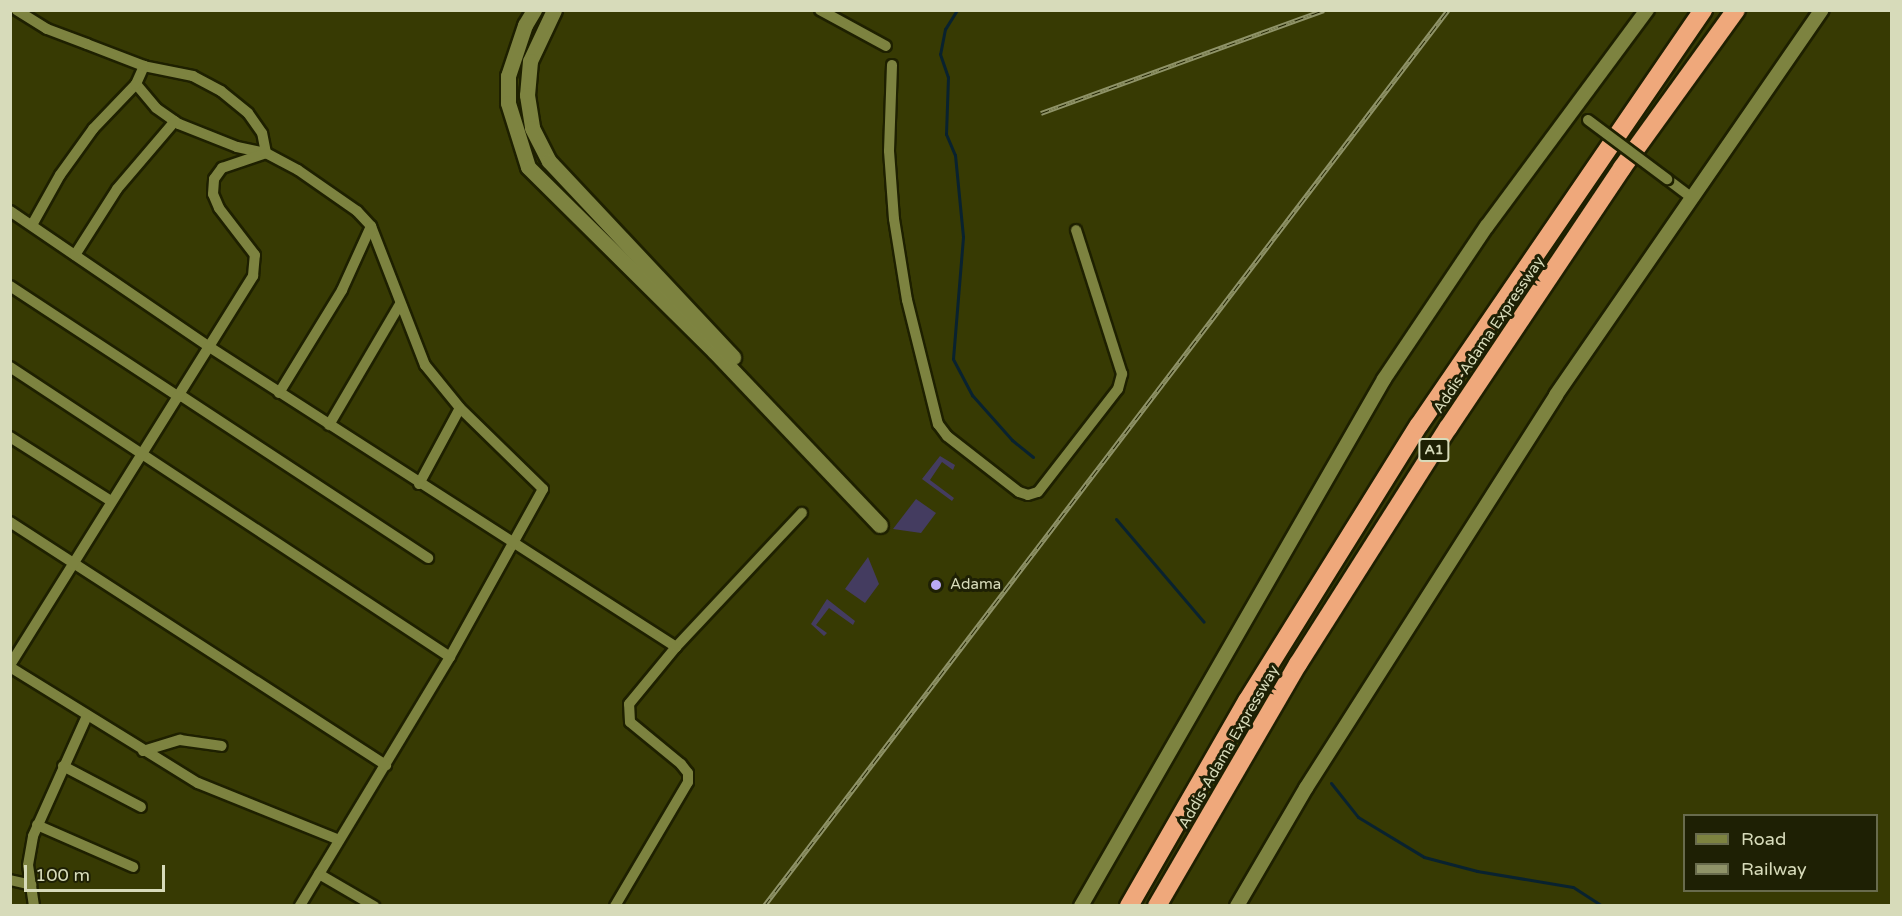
<!DOCTYPE html>
<html>
<head>
<meta charset="utf-8">
<style>
	body { margin:0 }
	#map { position:relative; width:1902px; height:916px; overflow:hidden; background:#373a03; font-family:"Varela Round",sans-serif }
	div>[style] { position:absolute }
	[style*='--x'] { left:calc(var(--x)*1px); top:calc(var(--y)*1px); width:calc(var(--w)*1px); rotate:calc(var(--a)*1deg) }
	.green>* { inset:0; background:#443c60 }
	.stream>* { height:3px; margin:-1.5px; padding:0 1.5px; transform-origin:1.5px; border-radius:1.5px; background:#09222f }
	.roads { filter:drop-shadow(2px 0 #1e2000) drop-shadow(-2px 0 #1e2000) drop-shadow(0 2px #1e2000) drop-shadow(0 -2px #1e2000) }
	.minor>* { height:10px; margin:-5px; padding:0 5px; transform-origin:5px; border-radius:5px; background:#7d8340 }
	.tertiary>* { height:14px; margin:-7px; padding:0 7px; transform-origin:7px; border-radius:7px; background:#7d8340 }
	.secondary>* { height:15px; margin:-7.5px; padding:0 7.5px; transform-origin:7.5px; border-radius:7.5px; background:#7d8340 }
	.motorway>* { height:18px; margin:-9px; padding:0 9px; transform-origin:9px; border-radius:9px; background:#efa87b }
	.rail>* { height:5px; margin-top:-2.5px; transform-origin:0; background:repeating-linear-gradient(90deg,#1e2004 0 9px,#8f9368 0 18px); box-sizing:border-box; border-block:2px solid #8f9368 }
	.bridges { filter:drop-shadow(2px 0 #1e2000) drop-shadow(-2px 0 #1e2000) drop-shadow(0 2px #1e2000) drop-shadow(0 -2px #1e2000) }
	.minor-bridge>* { height:10px; margin:-5px; padding:0 5px; transform-origin:5px; border-radius:5px; background:#7d8340 }
	.dots>* { width:16px; height:16px; translate:-50% -50%; box-sizing:border-box; border:3px solid #1e2004; border-radius:50% }
	span { translate:-50% -50%; white-space:nowrap; text-align:center; line-height:1.15; -webkit-text-stroke:6px #1e2004; paint-order:stroke }
	.shield-label span { padding:2px 4px; background:#1e2004; border:2px solid; border-radius:4px; -webkit-text-stroke-width:0 }
	.shield-label { font-size:14px; color:#d7dbba; font-weight:700 }
	.street-label { font-size:15px; color:#d7dbba }
	.poi-label { font-size:15px; color:#d7dbba }
	.left { translate:0 -50%; text-align:left }
	.frame { position:absolute; inset:0; border:12px solid #d7dbba; pointer-events:none }
	.legend { position:absolute; left:1683px; top:814px; width:195px; height:78px; box-sizing:border-box; background:#1e2004; border:2px solid #686b4d; margin:0; padding:8px 10px; list-style:none; font-size:18px; color:#d7dbba }
	.legend li { display:flex; align-items:center; gap:12px; height:30px }
	.legend b { width:30px; border:2px solid #686b4d }
	.scale { position:absolute; left:24px; top:865px; width:141px; height:27px; box-sizing:border-box; border:3px solid #d7dbba; border-top:0; padding-left:8px; font-size:18px; line-height:21px; white-space:nowrap; color:#d7dbba; -webkit-text-stroke:4px #1e2004; paint-order:stroke }
</style>
</head>
<body>
<div id="map">
	<div class="green">
		<div style="clip-path:polygon(940px 456px,955px 465px,953px 470px,942px 462px,930px 480px,954px 498px,952px 501px,922px 479px)"></div>
		<div style="clip-path:polygon(916px 499px,936px 513px,921px 533px,893px 529px)"></div>
		<div style="clip-path:polygon(868px 557px,879px 584px,865px 603px,845px 589px)"></div>
		<div style="clip-path:polygon(827px 599px,855px 621px,853px 625px,829px 608px,816px 625px,827px 633px,824px 636px,811px 624px)"></div>
	</div>
	<div class="stream">
		<div style="--x:957;--y:10;--w:22;--a:122"></div>
		<div style="--x:945;--y:29;--w:25;--a:101"></div>
		<div style="--x:940;--y:54;--w:24;--a:71"></div>
		<div style="--x:948;--y:77;--w:57;--a:92"></div>
		<div style="--x:946;--y:134;--w:23;--a:67"></div>
		<div style="--x:955;--y:155;--w:82;--a:84.4"></div>
		<div style="--x:963;--y:237;--w:122;--a:94.7"></div>
		<div style="--x:953;--y:359;--w:41;--a:62.2"></div>
		<div style="--x:972;--y:395;--w:60;--a:48.4"></div>
		<div style="--x:1012;--y:440;--w:27;--a:39"></div>
		<div style="--x:1116;--y:519;--w:135;--a:49.5"></div>
		<div style="--x:1331;--y:783;--w:43;--a:51.5"></div>
		<div style="--x:1358;--y:817;--w:77;--a:31.2"></div>
		<div style="--x:1424;--y:857;--w:55;--a:14.8"></div>
		<div style="--x:1477;--y:871;--w:97;--a:9.5"></div>
		<div style="--x:1573;--y:887;--w:35;--a:33"></div>
	</div>
	<div class="roads">
		<div class="minor">
			<div style="--x:820;--y:10;--w:75;--a:28.6"></div>
			<div style="--x:892;--y:65;--w:86;--a:92"></div>
			<div style="--x:889;--y:151;--w:68;--a:85.8"></div>
			<div style="--x:894;--y:219;--w:82;--a:80.9"></div>
			<div style="--x:907;--y:300;--w:128;--a:76"></div>
			<div style="--x:938;--y:424;--w:15;--a:53"></div>
			<div style="--x:947;--y:436;--w:91;--a:37.9"></div>
			<div style="--x:1019;--y:492;--w:9;--a:18"></div>
			<div style="--x:1028;--y:495;--w:10;--a:-17"></div>
			<div style="--x:1038;--y:492;--w:130;--a:-52.2"></div>
			<div style="--x:1118;--y:389;--w:16;--a:-75"></div>
			<div style="--x:1122;--y:374;--w:151;--a:-107.7"></div>
			<div style="--x:136;--y:84;--w:31;--a:50"></div>
			<div style="--x:156;--y:108;--w:28;--a:35"></div>
			<div style="--x:179;--y:124;--w:62;--a:21.6"></div>
			<div style="--x:237;--y:147;--w:30;--a:12"></div>
			<div style="--x:266;--y:153;--w:36;--a:28"></div>
			<div style="--x:298;--y:170;--w:72;--a:34.8"></div>
			<div style="--x:357;--y:211;--w:21;--a:47"></div>
			<div style="--x:371;--y:226;--w:149;--a:68.8"></div>
			<div style="--x:425;--y:365;--w:55;--a:50.9"></div>
			<div style="--x:460;--y:408;--w:116;--a:44.3"></div>
			<div style="--x:543;--y:489;--w:192;--a:119"></div>
			<div style="--x:450;--y:657;--w:291;--a:121.1"></div>
			<div style="--x:1667;--y:179;--w:31;--a:37"></div>
			<div style="--x:10;--y:211;--w:243;--a:34.3"></div>
			<div style="--x:211;--y:348;--w:553;--a:32.74"></div>
			<div style="--x:32;--y:225;--w:57;--a:-60.8"></div>
			<div style="--x:60;--y:175;--w:57;--a:-54.3"></div>
			<div style="--x:93;--y:129;--w:62;--a:-46.3"></div>
			<div style="--x:136;--y:84;--w:20;--a:-66"></div>
			<div style="--x:75;--y:255;--w:78;--a:-57.5"></div>
			<div style="--x:117;--y:189;--w:89;--a:-49.5"></div>
			<div style="--x:10;--y:286;--w:202;--a:33.3"></div>
			<div style="--x:10;--y:367;--w:527;--a:33.39"></div>
			<div style="--x:279;--y:393;--w:121;--a:-58.5"></div>
			<div style="--x:342;--y:290;--w:70;--a:-65.6"></div>
			<div style="--x:180;--y:395;--w:297;--a:33.3"></div>
			<div style="--x:329;--y:425;--w:140;--a:-59.6"></div>
			<div style="--x:10;--y:437;--w:120;--a:32.4"></div>
			<div style="--x:419;--y:484;--w:86;--a:-61.7"></div>
			<div style="--x:10;--y:522;--w:448;--a:32.9"></div>
			<div style="--x:10;--y:665;--w:459;--a:-58"></div>
			<div style="--x:253;--y:276;--w:21;--a:-85"></div>
			<div style="--x:255;--y:255;--w:59;--a:-127.5"></div>
			<div style="--x:219;--y:208;--w:15;--a:-113"></div>
			<div style="--x:213;--y:194;--w:15;--a:-86"></div>
			<div style="--x:214;--y:179;--w:14;--a:-54"></div>
			<div style="--x:222;--y:168;--w:46;--a:-18.8"></div>
			<div style="--x:266;--y:153;--w:20;--a:-101"></div>
			<div style="--x:262;--y:133;--w:24;--a:-125"></div>
			<div style="--x:248;--y:113;--w:35;--a:-141"></div>
			<div style="--x:221;--y:91;--w:32;--a:-152"></div>
			<div style="--x:193;--y:76;--w:50;--a:-168.5"></div>
			<div style="--x:144;--y:66;--w:61;--a:-158.9"></div>
			<div style="--x:87;--y:44;--w:43;--a:-159.4"></div>
			<div style="--x:47;--y:29;--w:36;--a:-148"></div>
			<div style="--x:10;--y:667;--w:221;--a:31.7"></div>
			<div style="--x:198;--y:783;--w:152;--a:22"></div>
			<div style="--x:143;--y:751;--w:39;--a:-17"></div>
			<div style="--x:180;--y:740;--w:42;--a:8.1"></div>
			<div style="--x:63;--y:766;--w:88;--a:27.7"></div>
			<div style="--x:37;--y:825;--w:105;--a:23.6"></div>
			<div style="--x:319;--y:874;--w:64;--a:30.2"></div>
			<div style="--x:10;--y:880;--w:22;--a:13"></div>
			<div style="--x:34;--y:906;--w:41;--a:-98.3"></div>
			<div style="--x:28;--y:865;--w:29;--a:-80"></div>
			<div style="--x:33;--y:836;--w:132;--a:-65.8"></div>
			<div style="--x:615;--y:906;--w:144;--a:-59.5"></div>
			<div style="--x:688;--y:782;--w:9;--a:-90"></div>
			<div style="--x:688;--y:773;--w:11;--a:-128"></div>
			<div style="--x:681;--y:764;--w:66;--a:-140.5"></div>
			<div style="--x:630;--y:722;--w:18;--a:-93"></div>
			<div style="--x:629;--y:704;--w:74;--a:-50.5"></div>
			<div style="--x:676;--y:647;--w:184;--a:-46.8"></div>
		</div>
		<div class="tertiary">
			<div style="--x:1081;--y:906;--w:608;--a:-60.1"></div>
			<div style="--x:1384;--y:379;--w:184;--a:-56.1"></div>
			<div style="--x:1487;--y:226;--w:269;--a:-53.5"></div>
			<div style="--x:1237;--y:906;--w:137;--a:-59.7"></div>
			<div style="--x:1306;--y:788;--w:466;--a:-57.5"></div>
			<div style="--x:1556;--y:395;--w:468;--a:-55.4"></div>
		</div>
		<div class="secondary">
			<div style="--x:534;--y:10;--w:17;--a:121"></div>
			<div style="--x:525;--y:25;--w:54;--a:108.4"></div>
			<div style="--x:508;--y:76;--w:27;--a:90"></div>
			<div style="--x:508;--y:103;--w:67;--a:72.6"></div>
			<div style="--x:528;--y:167;--w:263;--a:44.7"></div>
			<div style="--x:715;--y:352;--w:239;--a:46.4"></div>
			<div style="--x:554;--y:10;--w:56;--a:115.2"></div>
			<div style="--x:530;--y:61;--w:34;--a:95"></div>
			<div style="--x:527;--y:95;--w:33;--a:81"></div>
			<div style="--x:532;--y:128;--w:37;--a:63"></div>
			<div style="--x:549;--y:161;--w:269;--a:46.8"></div>
		</div>
		<div class="motorway">
			<div style="--x:1129;--y:906;--w:237;--a:-60.1"></div>
			<div style="--x:1247;--y:701;--w:325;--a:-58.1"></div>
			<div style="--x:1419;--y:425;--w:503;--a:-55.61"></div>
			<div style="--x:1157;--y:906;--w:280;--a:-59.8"></div>
			<div style="--x:1298;--y:664;--w:280;--a:-57.6"></div>
			<div style="--x:1448;--y:428;--w:313;--a:-56.2"></div>
			<div style="--x:1622;--y:168;--w:195;--a:-54.2"></div>
		</div>
	</div>
	<div class="rail">
		<div style="--x:1041;--y:113;--w:301;--a:-20"></div>
		<div style="--x:764;--y:906;--w:1127;--a:-52.64"></div>
	</div>
	<div class="bridges">
		<div class="minor-bridge">
			<div style="--x:1588;--y:120;--w:99;--a:36.8"></div>
		</div>
	</div>
	<div class="dots">
		<div style="left:936px;top:585px;background:#baaaf6"></div>
	</div>
	<div class="shield-label">
		<span style="left:1434px;top:450px">A1</span>
	</div>
	<div class="street-label">
		<span style="left:1489px;top:335px;rotate:-56deg">Addis-Adama Expressway</span>
		<span style="left:1229px;top:747px;rotate:-60deg">Addis-Adama Expressway</span>
	</div>
	<div class="poi-label">
		<span class="left" style="left:950px;top:585px">Adama</span>
	</div>
	<div class="frame"></div>
	<ul class="legend">
	<li><b style="height:8px;background:#7d8340"></b>Road</li>
	<li><b style="height:8px;background:#8f9368"></b>Railway</li>
	</ul>
	<div class="scale">100 m</div>
</div>
</body>
</html>
